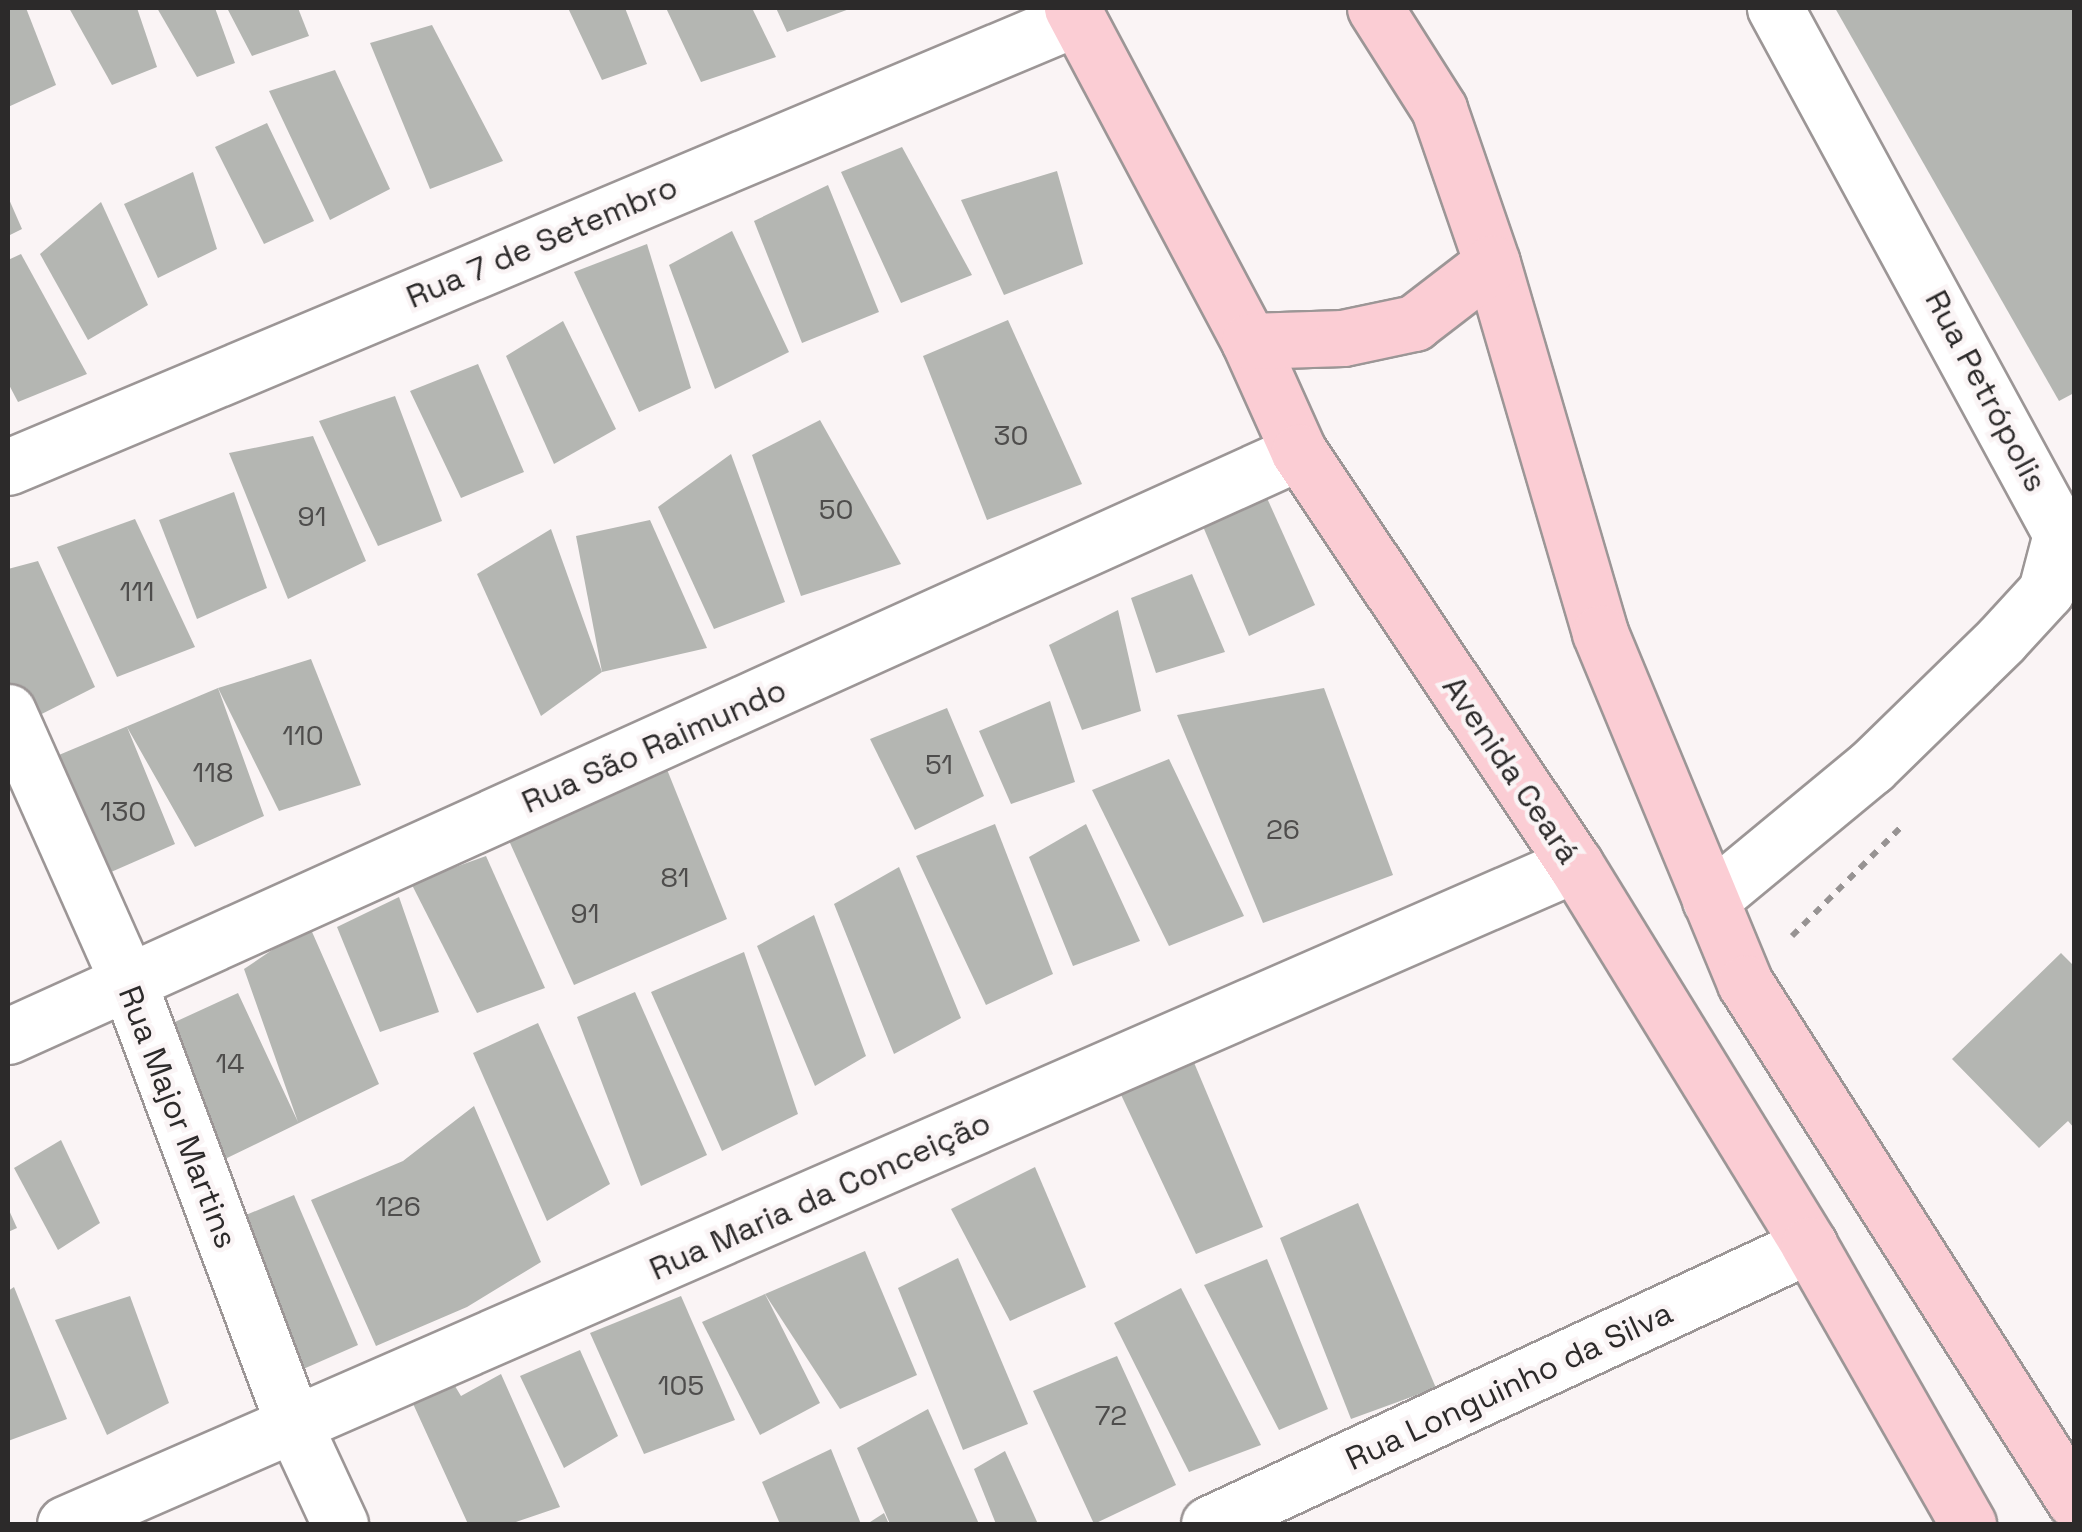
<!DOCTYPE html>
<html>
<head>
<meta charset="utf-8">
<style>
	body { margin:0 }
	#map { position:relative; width:2082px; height:1532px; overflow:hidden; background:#faf4f5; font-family:"Space Grotesk",sans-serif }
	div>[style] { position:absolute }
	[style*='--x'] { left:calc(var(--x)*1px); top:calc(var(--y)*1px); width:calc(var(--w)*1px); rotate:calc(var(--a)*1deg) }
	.building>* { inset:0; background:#b4b6b2 }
	.path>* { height:6px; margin-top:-3px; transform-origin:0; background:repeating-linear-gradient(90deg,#979393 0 8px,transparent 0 16px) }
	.roads { filter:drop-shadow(2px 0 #9c9696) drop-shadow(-2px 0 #9c9696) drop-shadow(0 2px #9c9696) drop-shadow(0 -2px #9c9696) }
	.minor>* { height:55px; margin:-27.5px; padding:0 27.5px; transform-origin:27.5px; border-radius:27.5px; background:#fff }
	.major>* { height:55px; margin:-27.5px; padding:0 27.5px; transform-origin:27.5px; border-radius:27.5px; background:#fbcdd4 }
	span { translate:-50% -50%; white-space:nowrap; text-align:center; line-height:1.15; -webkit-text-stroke:9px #faf4f5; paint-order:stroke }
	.number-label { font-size:28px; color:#4e4d4c }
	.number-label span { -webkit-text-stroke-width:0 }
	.street-label { font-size:32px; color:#2c2a2a }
	.frame { position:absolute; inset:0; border:10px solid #2c2a2a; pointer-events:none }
</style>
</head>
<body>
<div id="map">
	<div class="building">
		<div style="clip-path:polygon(8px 8px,26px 8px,56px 85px,8px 107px)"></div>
		<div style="clip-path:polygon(69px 8px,137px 8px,157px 67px,112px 85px)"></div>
		<div style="clip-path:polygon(157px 8px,215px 8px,235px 63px,197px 77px)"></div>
		<div style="clip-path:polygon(227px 8px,298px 8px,309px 36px,252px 56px)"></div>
		<div style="clip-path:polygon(568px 8px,625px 8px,647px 64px,602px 80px)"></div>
		<div style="clip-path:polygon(666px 8px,752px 8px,776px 57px,701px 82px)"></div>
		<div style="clip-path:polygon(776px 8px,852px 8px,787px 32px)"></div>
		<div style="clip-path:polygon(1835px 8px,2074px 8px,2074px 393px,2059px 401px)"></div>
		<div style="clip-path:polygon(432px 25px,503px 161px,430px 189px,370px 43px)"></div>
		<div style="clip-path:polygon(335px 70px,390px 189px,330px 220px,269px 91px)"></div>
		<div style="clip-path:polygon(267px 123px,314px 221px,264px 244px,215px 147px)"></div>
		<div style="clip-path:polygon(902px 147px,972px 275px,901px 303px,841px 172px)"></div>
		<div style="clip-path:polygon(1057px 171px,1083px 264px,1004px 295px,961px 200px)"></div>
		<div style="clip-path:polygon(193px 172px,217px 249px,158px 278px,124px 204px)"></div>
		<div style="clip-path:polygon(828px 185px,879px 312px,802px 343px,754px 221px)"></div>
		<div style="clip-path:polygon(8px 197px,22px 229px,8px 236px)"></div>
		<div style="clip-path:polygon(101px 202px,148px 305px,88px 340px,40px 254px)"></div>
		<div style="clip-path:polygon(732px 231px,789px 352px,715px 389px,669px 265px)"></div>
		<div style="clip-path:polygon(647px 244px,691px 388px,639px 412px,574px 272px)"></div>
		<div style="clip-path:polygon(21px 254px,87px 374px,18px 402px,8px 383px,8px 260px)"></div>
		<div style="clip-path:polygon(1008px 320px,1082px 484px,987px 520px,923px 356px)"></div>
		<div style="clip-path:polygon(563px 321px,616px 429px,554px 464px,506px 356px)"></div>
		<div style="clip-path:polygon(478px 364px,524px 472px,461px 498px,410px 391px)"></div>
		<div style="clip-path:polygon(395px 396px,442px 521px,378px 546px,319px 421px)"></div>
		<div style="clip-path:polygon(820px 420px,901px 564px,801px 596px,752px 455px)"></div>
		<div style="clip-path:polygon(313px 436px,366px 561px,288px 599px,229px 453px)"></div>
		<div style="clip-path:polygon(731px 454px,785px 602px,714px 629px,658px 507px)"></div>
		<div style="clip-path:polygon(234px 492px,267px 588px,197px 619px,159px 520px)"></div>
		<div style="clip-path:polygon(1267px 498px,1315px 605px,1249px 636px,1202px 524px)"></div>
		<div style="clip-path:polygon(135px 519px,195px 647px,117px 677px,57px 547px)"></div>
		<div style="clip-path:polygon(650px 520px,707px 648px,602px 672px,576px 536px)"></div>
		<div style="clip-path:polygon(551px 529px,602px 672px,541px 716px,477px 574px)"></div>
		<div style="clip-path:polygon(38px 561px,95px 687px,20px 725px,8px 692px,8px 569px)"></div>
		<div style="clip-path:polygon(1192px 574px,1225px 652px,1156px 673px,1131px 598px)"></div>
		<div style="clip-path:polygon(1118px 610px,1141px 711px,1082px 730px,1049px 645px)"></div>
		<div style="clip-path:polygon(311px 659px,361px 785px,279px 811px,218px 688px)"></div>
		<div style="clip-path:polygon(218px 688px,264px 816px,195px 847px,127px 727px,175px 844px,102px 876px,47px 760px)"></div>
		<div style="clip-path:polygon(1324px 688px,1393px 875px,1263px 923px,1177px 715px)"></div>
		<div style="clip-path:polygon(1050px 701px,1075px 782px,1011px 804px,979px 731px)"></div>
		<div style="clip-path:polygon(947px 708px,984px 796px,915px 830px,870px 739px)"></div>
		<div style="clip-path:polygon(662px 757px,727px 919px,574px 985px,506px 834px)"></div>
		<div style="clip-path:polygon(1169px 759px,1244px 916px,1169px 946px,1092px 790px)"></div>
		<div style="clip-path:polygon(995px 824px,1053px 974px,986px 1005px,916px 856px)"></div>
		<div style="clip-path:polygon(1086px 824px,1140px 941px,1073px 966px,1029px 857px)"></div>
		<div style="clip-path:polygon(486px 856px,545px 988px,477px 1013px,411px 883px)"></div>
		<div style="clip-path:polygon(899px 867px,961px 1018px,894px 1054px,834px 904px)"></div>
		<div style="clip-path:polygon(399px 897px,439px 1012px,380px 1032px,337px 927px)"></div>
		<div style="clip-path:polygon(814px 915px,866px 1056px,815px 1086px,757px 946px)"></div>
		<div style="clip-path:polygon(309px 925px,379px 1084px,225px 1159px,164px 1027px,238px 993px,298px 1122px,244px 969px)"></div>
		<div style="clip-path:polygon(744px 952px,798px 1114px,722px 1151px,651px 992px)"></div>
		<div style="clip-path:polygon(2061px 953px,2074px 966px,2074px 1128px,2068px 1121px,2039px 1148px,1952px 1059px)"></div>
		<div style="clip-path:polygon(635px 992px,707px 1155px,641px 1186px,577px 1017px)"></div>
		<div style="clip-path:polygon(538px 1023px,610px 1184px,547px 1221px,473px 1053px)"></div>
		<div style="clip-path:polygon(1190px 1053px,1263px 1227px,1196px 1254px,1115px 1082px)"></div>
		<div style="clip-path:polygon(474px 1106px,541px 1262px,467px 1307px,376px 1346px,311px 1200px,403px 1161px)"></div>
		<div style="clip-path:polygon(61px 1140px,100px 1223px,58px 1250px,14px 1168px)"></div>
		<div style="clip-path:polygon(1035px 1167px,1086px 1287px,1010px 1321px,951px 1209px)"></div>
		<div style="clip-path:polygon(294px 1195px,358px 1345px,285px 1377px,222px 1225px)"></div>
		<div style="clip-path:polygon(1358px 1203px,1436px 1388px,1351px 1419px,1280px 1238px)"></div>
		<div style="clip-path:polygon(8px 1208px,17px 1228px,8px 1232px)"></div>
		<div style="clip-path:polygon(865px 1251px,917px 1375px,840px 1409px,765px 1294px)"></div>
		<div style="clip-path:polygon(958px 1258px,1028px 1424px,963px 1450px,898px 1288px)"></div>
		<div style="clip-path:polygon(1267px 1259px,1328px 1409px,1279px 1430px,1204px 1285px)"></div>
		<div style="clip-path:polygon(14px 1287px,67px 1419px,8px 1441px,8px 1291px)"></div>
		<div style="clip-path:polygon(1181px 1288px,1261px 1445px,1189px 1472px,1114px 1323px)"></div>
		<div style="clip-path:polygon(765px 1294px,820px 1403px,760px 1435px,702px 1322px)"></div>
		<div style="clip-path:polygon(130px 1296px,169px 1403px,107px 1435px,55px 1320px)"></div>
		<div style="clip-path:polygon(681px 1296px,735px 1420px,644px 1454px,590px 1333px)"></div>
		<div style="clip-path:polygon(580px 1350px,618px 1436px,564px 1468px,520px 1376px)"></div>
		<div style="clip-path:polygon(1117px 1356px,1176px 1485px,1094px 1524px,1033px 1391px)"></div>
		<div style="clip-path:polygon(444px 1368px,461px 1396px,501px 1374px,560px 1507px,510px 1524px,468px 1524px,404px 1384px)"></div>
		<div style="clip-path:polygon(928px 1409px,979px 1524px,890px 1524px,857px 1448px)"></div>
		<div style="clip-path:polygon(831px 1449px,861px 1524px,780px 1524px,762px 1482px)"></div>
		<div style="clip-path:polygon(1005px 1451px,1038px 1524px,996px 1524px,974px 1469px)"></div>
		<div style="clip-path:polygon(884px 1513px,889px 1524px,867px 1524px)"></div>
	</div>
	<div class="path">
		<div style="--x:1792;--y:936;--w:153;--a:-45"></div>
	</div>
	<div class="roads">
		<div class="minor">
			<div style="--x:8;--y:467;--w:1159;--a:-22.8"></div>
			<div style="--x:8;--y:712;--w:298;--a:66"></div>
			<div style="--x:129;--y:984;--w:473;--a:69.5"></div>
			<div style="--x:295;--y:1427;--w:107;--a:65.1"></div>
			<div style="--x:1710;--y:900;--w:209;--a:-39.6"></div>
			<div style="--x:1871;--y:767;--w:182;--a:-44.3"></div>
			<div style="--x:2001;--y:640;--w:67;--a:-47.4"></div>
			<div style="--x:2046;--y:591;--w:59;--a:-75.3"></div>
			<div style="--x:2061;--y:534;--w:599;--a:-118.53"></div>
			<div style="--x:8;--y:1036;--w:1417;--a:-24.34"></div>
			<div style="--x:65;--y:1524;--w:1648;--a:-23.61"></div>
			<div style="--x:1209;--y:1524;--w:662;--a:-24.94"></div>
		</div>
		<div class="major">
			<div style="--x:1072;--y:8;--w:377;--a:62"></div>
			<div style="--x:1249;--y:341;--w:122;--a:65.8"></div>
			<div style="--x:1299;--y:452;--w:496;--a:56.2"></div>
			<div style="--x:1575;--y:864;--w:447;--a:58.4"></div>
			<div style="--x:1809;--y:1245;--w:321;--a:60.3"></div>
			<div style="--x:1375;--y:8;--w:120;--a:57.6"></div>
			<div style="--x:1439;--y:109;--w:163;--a:71"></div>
			<div style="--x:1492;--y:263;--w:385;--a:73.7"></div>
			<div style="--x:1600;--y:633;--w:379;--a:67.5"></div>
			<div style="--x:1745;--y:983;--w:613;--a:57.53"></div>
			<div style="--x:1249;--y:341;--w:94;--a:-1.8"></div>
			<div style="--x:1343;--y:338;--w:73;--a:-11.9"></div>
			<div style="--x:1414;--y:323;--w:98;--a:-37.6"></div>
		</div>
	</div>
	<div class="number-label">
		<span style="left:1011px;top:435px">30</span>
		<span style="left:836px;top:509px">50</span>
		<span style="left:312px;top:516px">91</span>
		<span style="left:137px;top:591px">111</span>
		<span style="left:303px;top:735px">110</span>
		<span style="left:939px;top:764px">51</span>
		<span style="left:213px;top:772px">118</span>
		<span style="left:123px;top:811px">130</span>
		<span style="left:1283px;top:829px">26</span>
		<span style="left:675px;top:877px">81</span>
		<span style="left:585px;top:913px">91</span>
		<span style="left:230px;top:1063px">14</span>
		<span style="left:398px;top:1206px">126</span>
		<span style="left:681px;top:1385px">105</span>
		<span style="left:1111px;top:1415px">72</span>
	</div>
	<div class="street-label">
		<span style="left:542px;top:242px;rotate:-23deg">Rua 7 de Setembro</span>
		<span style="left:1986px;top:391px;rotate:62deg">Rua Petrópolis</span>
		<span style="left:654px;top:746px;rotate:-24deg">Rua São Raimundo</span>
		<span style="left:1511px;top:770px;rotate:56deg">Avenida Ceará</span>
		<span style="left:178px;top:1117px;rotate:69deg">Rua Major Martins</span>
		<span style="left:820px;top:1196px;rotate:-24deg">Rua Maria da Conceição</span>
		<span style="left:1509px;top:1386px;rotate:-25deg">Rua Longuinho da Silva</span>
	</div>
	<div class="frame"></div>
</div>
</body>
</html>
